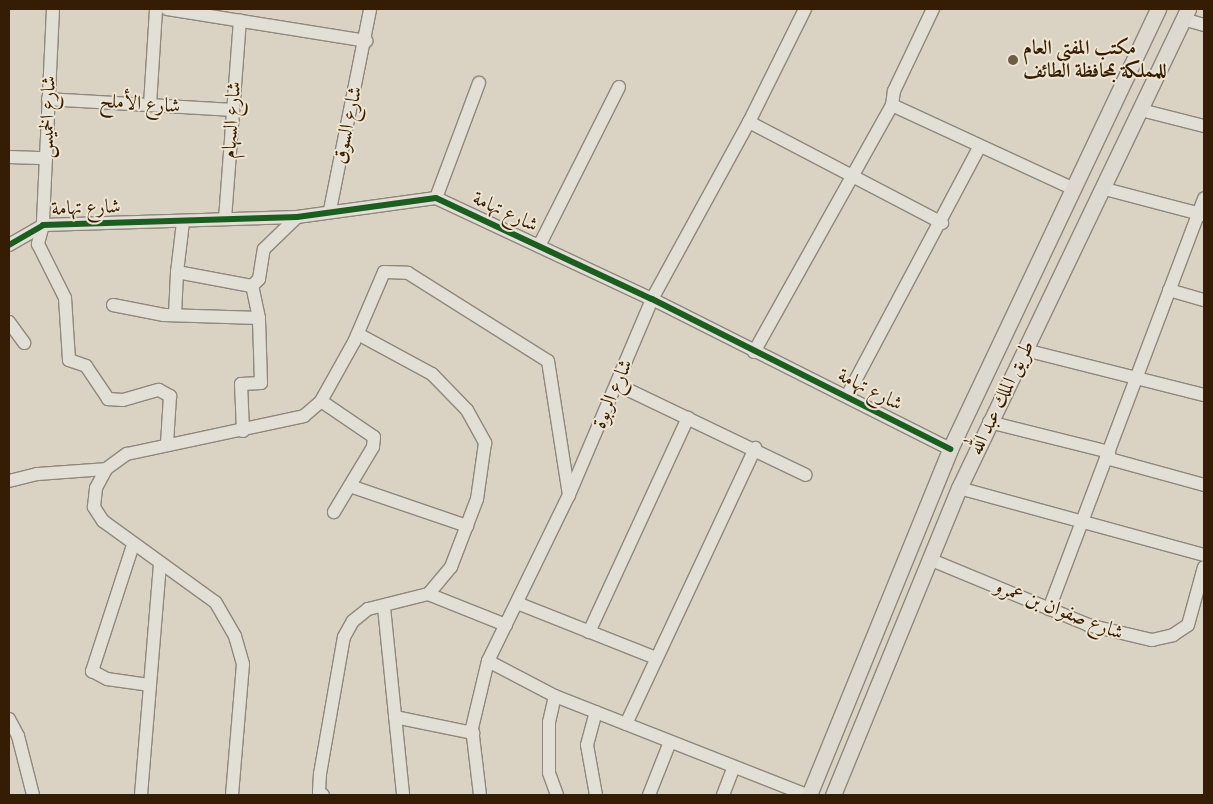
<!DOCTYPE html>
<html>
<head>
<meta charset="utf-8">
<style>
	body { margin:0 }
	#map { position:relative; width:1213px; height:804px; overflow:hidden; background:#dad2c3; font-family:"IM FELL DW Pica",Amiri,serif }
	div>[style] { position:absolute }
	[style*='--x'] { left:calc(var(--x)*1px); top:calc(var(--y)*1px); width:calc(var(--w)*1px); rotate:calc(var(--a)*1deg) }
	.roads { filter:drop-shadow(1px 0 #8f877c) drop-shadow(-1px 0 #8f877c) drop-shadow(0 1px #8f877c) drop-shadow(0 -1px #8f877c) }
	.minor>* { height:12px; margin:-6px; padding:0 6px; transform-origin:6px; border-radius:6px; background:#e2dfd7 }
	.major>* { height:15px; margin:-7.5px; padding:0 7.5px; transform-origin:7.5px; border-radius:7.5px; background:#ddd9d1 }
	.cycleway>* { height:6px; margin:-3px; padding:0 3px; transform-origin:3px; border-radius:3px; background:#1b5e20 }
	.dots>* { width:14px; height:14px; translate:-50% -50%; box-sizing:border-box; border:2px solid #ede4d2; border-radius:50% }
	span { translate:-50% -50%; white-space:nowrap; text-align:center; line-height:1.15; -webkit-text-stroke:4px #ede4d2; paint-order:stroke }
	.poi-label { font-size:20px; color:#341d04; font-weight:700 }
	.left { translate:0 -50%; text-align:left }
	.street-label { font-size:20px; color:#341d04 }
	.frame { position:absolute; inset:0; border:10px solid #341d04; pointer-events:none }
</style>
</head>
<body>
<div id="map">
	<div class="roads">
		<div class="minor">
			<div style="--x:53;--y:9;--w:216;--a:92.7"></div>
			<div style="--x:43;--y:225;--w:20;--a:105"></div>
			<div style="--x:38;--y:244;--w:60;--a:63.4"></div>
			<div style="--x:65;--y:298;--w:62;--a:86.3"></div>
			<div style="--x:69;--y:360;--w:18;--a:19"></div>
			<div style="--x:86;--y:366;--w:40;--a:56"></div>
			<div style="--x:108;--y:399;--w:15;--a:4"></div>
			<div style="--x:123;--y:400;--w:37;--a:-16"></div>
			<div style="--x:159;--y:390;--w:13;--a:29"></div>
			<div style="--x:170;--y:396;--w:48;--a:93.6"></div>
			<div style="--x:167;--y:9;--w:202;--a:9.1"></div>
			<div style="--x:1183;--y:19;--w:22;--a:16"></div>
			<div style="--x:48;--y:99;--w:184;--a:3.4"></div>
			<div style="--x:150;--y:105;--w:96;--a:-86.4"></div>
			<div style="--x:892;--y:105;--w:198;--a:24.8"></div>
			<div style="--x:1141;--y:110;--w:65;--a:14.3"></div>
			<div style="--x:749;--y:122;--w:218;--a:27.6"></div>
			<div style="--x:9;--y:157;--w:37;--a:2"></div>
			<div style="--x:1105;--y:189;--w:102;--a:14.7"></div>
			<div style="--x:436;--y:198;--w:123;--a:-69.5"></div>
			<div style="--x:330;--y:210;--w:205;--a:-78.7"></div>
			<div style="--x:225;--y:219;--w:199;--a:-85.7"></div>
			<div style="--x:183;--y:222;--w:50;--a:96.8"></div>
			<div style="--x:177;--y:272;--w:76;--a:10.6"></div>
			<div style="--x:9;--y:245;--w:39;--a:-30"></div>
			<div style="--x:43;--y:225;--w:254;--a:-1.8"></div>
			<div style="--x:297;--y:217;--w:140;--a:-7.8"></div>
			<div style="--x:436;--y:198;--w:238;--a:25.1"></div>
			<div style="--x:652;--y:299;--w:334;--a:26.7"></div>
			<div style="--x:539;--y:246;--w:178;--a:-63.3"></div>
			<div style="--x:1169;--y:290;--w:36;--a:16"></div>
			<div style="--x:113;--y:305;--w:52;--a:11.1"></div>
			<div style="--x:164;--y:315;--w:95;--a:1.8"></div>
			<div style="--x:175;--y:315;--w:43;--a:-87.3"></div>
			<div style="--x:9;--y:322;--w:26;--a:54"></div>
			<div style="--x:358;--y:334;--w:84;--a:28.4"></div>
			<div style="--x:432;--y:374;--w:50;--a:45.8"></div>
			<div style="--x:467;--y:410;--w:38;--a:61"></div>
			<div style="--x:485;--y:443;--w:57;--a:98.1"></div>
			<div style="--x:477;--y:499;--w:73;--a:110.9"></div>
			<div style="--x:451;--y:567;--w:35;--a:130"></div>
			<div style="--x:428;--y:594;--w:84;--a:21.7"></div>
			<div style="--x:1025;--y:350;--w:185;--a:14.1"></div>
			<div style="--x:754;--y:352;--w:283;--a:-60.8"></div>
			<div style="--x:892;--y:105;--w:14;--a:-82"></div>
			<div style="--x:894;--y:91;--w:91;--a:-64.6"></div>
			<div style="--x:618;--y:385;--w:208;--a:25.6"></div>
			<div style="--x:847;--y:396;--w:281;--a:-62"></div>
			<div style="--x:321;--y:401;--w:64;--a:34.2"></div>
			<div style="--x:374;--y:437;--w:10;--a:96"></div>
			<div style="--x:373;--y:447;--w:76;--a:121"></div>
			<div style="--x:989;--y:422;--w:124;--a:14"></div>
			<div style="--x:243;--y:431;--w:47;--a:-92.4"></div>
			<div style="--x:241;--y:384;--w:20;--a:-3"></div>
			<div style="--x:261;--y:383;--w:65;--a:-91.8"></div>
			<div style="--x:259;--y:318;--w:33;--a:-102"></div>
			<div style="--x:252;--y:286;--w:10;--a:-45"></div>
			<div style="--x:259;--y:279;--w:30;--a:-81"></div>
			<div style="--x:264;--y:249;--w:46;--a:-44.1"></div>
			<div style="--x:1106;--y:458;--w:102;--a:15.4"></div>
			<div style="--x:9;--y:481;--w:29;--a:-14"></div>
			<div style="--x:37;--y:474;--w:69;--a:-4.1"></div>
			<div style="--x:350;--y:486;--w:124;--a:18.9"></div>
			<div style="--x:959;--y:488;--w:254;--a:15.3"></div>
			<div style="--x:133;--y:545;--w:133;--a:108"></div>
			<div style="--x:92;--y:671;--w:17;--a:28"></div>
			<div style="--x:107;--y:679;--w:42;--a:8.1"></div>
			<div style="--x:929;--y:559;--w:172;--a:22.5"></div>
			<div style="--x:1088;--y:625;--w:66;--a:13.2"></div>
			<div style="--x:1152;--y:640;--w:22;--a:-13"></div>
			<div style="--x:1173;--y:635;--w:18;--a:-34"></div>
			<div style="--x:1188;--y:625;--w:60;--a:-74.6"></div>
			<div style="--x:517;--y:603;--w:149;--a:21.6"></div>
			<div style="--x:384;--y:607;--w:189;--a:84.2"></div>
			<div style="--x:1049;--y:609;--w:439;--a:-69.3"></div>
			<div style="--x:589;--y:632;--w:236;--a:-65.2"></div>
			<div style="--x:488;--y:661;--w:76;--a:27.6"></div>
			<div style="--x:555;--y:696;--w:270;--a:21.5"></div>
			<div style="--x:555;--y:696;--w:27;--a:103"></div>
			<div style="--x:549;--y:722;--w:51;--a:90"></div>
			<div style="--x:549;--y:773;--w:23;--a:70"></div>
			<div style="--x:395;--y:717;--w:80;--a:11.6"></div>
			<div style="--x:9;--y:719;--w:19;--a:62"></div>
			<div style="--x:18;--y:736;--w:61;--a:75.7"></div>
			<div style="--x:626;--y:724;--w:305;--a:-64.9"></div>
			<div style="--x:141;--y:795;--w:232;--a:-85.3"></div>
			<div style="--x:232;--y:795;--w:131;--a:-85.2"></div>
			<div style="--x:243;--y:664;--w:29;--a:-106"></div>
			<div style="--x:235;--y:636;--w:39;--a:-120"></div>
			<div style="--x:215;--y:602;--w:138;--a:-144.1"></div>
			<div style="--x:103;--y:521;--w:17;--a:-123"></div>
			<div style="--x:94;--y:507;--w:19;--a:-84"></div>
			<div style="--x:96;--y:488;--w:21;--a:-62"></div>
			<div style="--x:106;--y:469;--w:26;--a:-36"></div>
			<div style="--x:127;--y:454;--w:181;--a:-12.1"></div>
			<div style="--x:304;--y:416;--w:23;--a:-41"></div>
			<div style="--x:321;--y:401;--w:68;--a:-60.8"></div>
			<div style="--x:354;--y:342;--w:76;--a:-66.8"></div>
			<div style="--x:384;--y:272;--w:24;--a:2"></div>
			<div style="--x:408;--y:273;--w:165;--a:32.2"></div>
			<div style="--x:548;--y:361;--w:136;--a:81.1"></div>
			<div style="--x:323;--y:795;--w:5;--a:-143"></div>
			<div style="--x:319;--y:792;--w:18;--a:-87"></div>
			<div style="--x:320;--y:774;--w:139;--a:-80.1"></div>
			<div style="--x:344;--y:637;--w:18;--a:-61"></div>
			<div style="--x:353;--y:621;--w:19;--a:-39"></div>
			<div style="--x:368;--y:609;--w:62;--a:-14"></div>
			<div style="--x:480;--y:795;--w:67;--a:-96.8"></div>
			<div style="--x:472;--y:728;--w:69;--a:-76.6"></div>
			<div style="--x:488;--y:661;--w:185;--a:-64"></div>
			<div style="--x:569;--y:495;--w:213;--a:-67"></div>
			<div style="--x:652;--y:299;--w:202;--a:-61.3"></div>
			<div style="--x:749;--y:122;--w:126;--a:-63.6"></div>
			<div style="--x:596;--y:795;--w:51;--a:-100.2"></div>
			<div style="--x:587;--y:745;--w:34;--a:-75"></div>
			<div style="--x:649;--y:795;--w:57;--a:-68.4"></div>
			<div style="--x:723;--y:795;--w:30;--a:-69"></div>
		</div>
		<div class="major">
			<div style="--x:809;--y:795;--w:374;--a:-67.8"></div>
			<div style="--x:950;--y:449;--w:487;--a:-64.7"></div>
			<div style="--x:833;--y:795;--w:332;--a:-67.7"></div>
			<div style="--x:959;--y:488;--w:531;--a:-64.45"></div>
		</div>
	</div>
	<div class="cycleway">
		<div style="--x:9;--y:245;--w:39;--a:-30"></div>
		<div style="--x:43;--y:225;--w:254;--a:-1.8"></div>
		<div style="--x:297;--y:217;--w:140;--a:-7.8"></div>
		<div style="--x:436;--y:198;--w:238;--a:25.1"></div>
		<div style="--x:652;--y:299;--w:334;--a:26.7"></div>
	</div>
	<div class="dots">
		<div style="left:1013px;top:60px;background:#6e5c47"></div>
	</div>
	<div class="poi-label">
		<span class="left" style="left:1023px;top:60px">مكتب المفتي العام<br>للمملكة بمحافظة الطائف</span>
	</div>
	<div class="street-label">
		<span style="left:140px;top:104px;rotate:4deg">شارع الأملح</span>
		<span style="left:48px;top:117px;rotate:-88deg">شارع الخميس</span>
		<span style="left:232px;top:120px;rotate:-86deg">شارع السهام</span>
		<span style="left:348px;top:125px;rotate:-78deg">شارع السوق</span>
		<span style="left:86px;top:208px;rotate:-2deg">شارع تهامة</span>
		<span style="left:505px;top:212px;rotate:25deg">شارع تهامة</span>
		<span style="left:870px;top:390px;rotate:27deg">شارع تهامة</span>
		<span style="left:613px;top:394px;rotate:-67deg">شارع الربوة</span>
		<span style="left:1002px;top:398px;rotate:-64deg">طريق الملك عبد الله</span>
		<span style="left:1059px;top:610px;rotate:21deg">شارع صفوان بن عمرو</span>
	</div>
	<div class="frame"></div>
</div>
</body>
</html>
